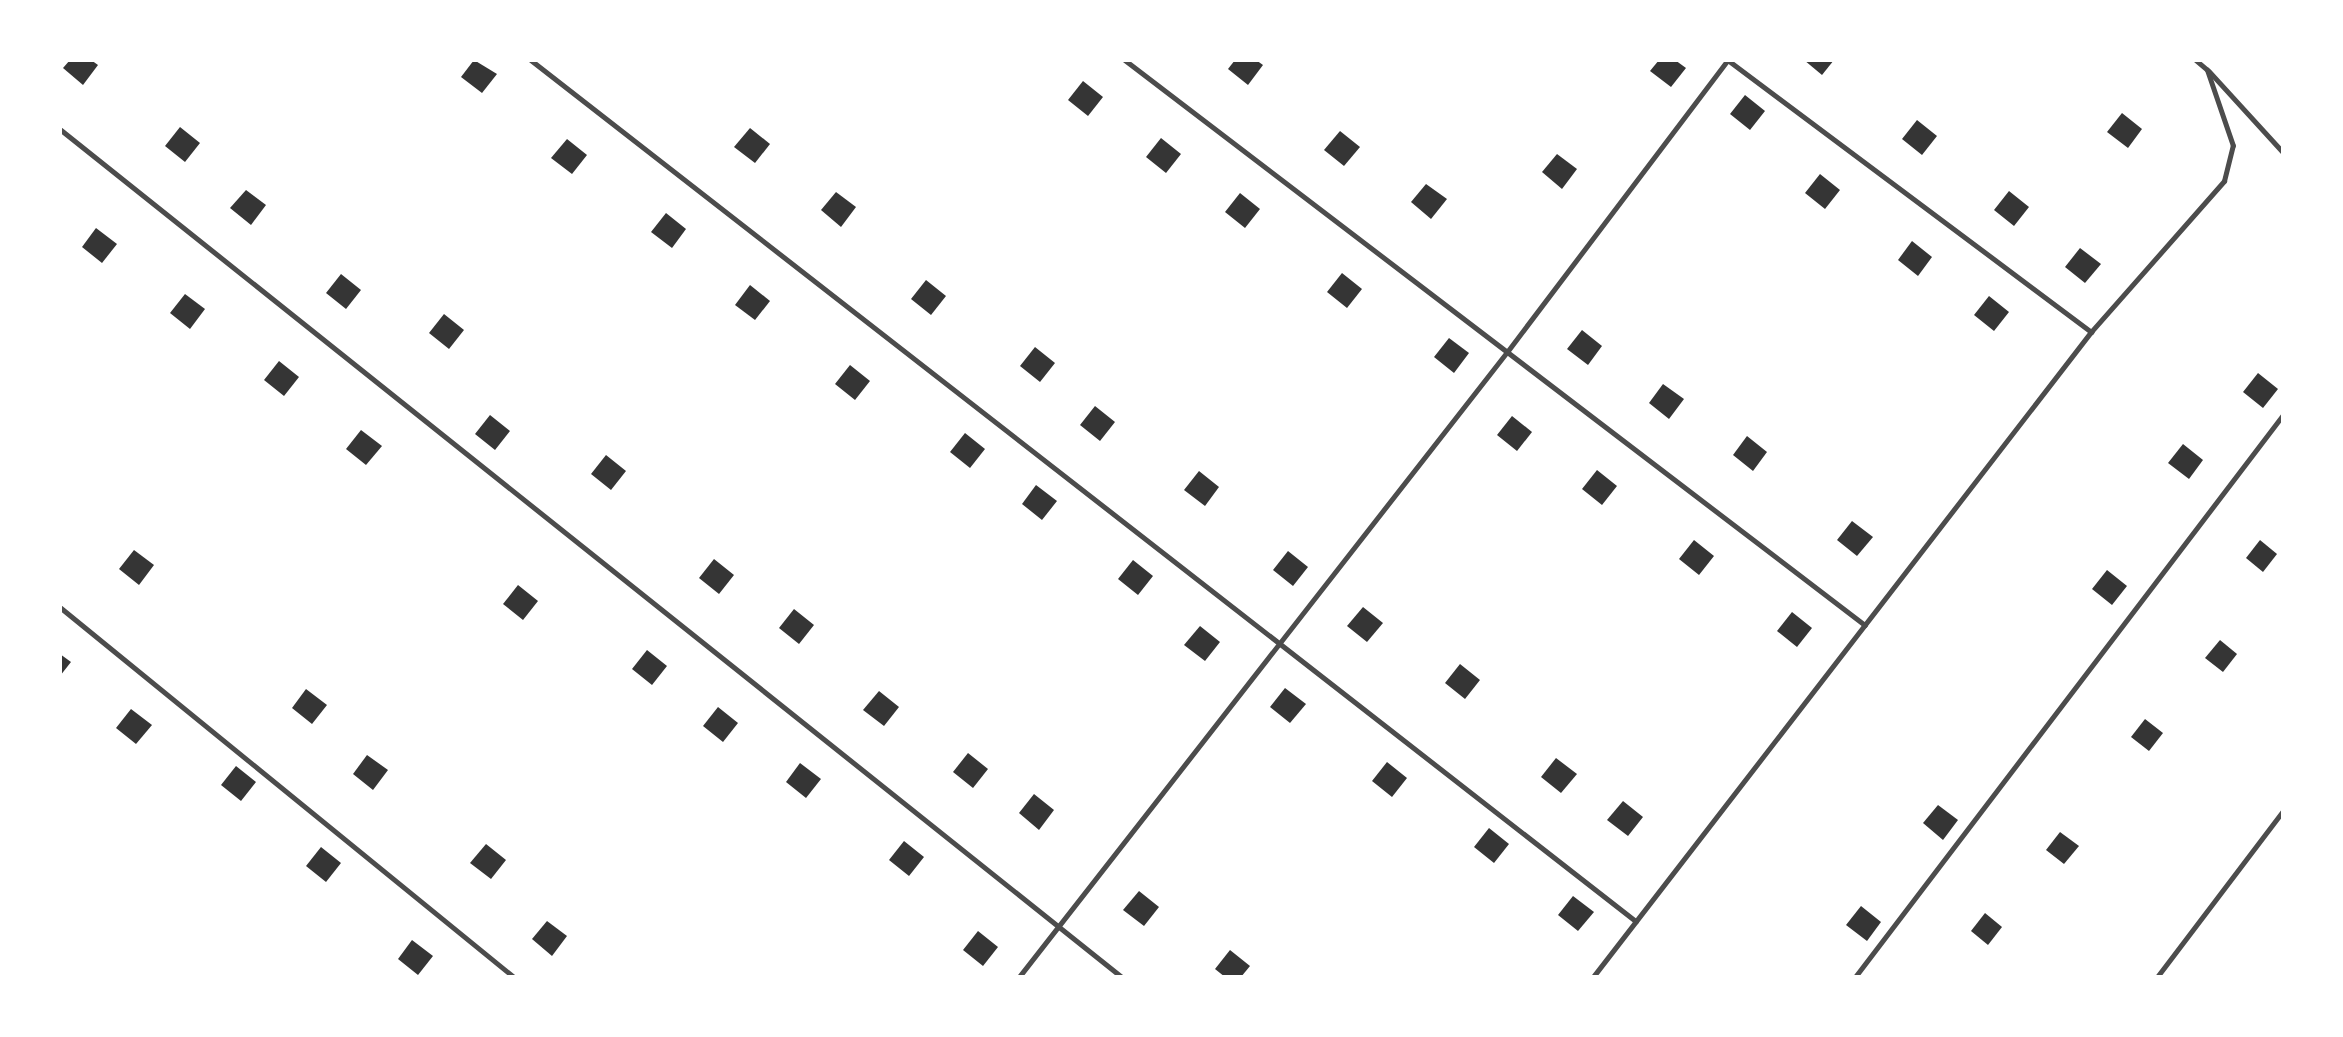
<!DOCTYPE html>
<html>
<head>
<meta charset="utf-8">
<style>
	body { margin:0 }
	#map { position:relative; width:2343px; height:1037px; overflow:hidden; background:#fff; font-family:"Fira Sans Condensed",sans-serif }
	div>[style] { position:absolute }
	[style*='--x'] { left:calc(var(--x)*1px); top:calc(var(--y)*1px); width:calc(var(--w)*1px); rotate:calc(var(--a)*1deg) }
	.building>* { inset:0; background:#353535 }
	.service>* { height:4.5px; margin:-2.25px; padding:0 2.25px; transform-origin:2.25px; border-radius:2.25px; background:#4c4c4c }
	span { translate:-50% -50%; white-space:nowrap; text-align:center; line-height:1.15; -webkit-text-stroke:4.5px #fff; paint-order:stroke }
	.frame { position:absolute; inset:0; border:62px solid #fff; pointer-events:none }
</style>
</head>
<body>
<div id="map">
	<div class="building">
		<div style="clip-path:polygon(70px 60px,91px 60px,98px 65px,83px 85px,63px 68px)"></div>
		<div style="clip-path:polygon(474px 60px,497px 74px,482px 93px,461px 77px)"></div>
		<div style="clip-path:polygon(1235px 60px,1256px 60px,1263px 65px,1248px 85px,1228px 69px)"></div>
		<div style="clip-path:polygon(1659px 60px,1675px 60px,1686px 68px,1671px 87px,1650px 71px)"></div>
		<div style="clip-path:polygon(1804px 60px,1834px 60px,1822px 75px)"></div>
		<div style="clip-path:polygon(1083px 81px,1103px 97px,1088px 116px,1068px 100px)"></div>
		<div style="clip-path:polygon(1745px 95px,1765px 111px,1750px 130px,1730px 114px)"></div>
		<div style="clip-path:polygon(2122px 113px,2142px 129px,2128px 148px,2107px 132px)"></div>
		<div style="clip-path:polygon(1917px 120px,1937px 136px,1922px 155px,1902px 139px)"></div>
		<div style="clip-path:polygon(180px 127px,200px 143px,185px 162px,165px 146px)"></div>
		<div style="clip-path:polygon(750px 128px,770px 144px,755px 163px,734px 147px)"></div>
		<div style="clip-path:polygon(1340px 131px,1360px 147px,1344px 166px,1324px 150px)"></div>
		<div style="clip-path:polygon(1161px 138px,1181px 154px,1166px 173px,1146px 157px)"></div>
		<div style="clip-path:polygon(567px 139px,587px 155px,572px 174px,551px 158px)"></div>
		<div style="clip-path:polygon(1557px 154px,1577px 169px,1562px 189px,1542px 172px)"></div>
		<div style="clip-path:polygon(1820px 174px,1840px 190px,1825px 209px,1805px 193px)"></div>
		<div style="clip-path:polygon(1426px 184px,1447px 199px,1431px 219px,1411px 202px)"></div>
		<div style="clip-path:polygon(246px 190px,266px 205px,251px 225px,230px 208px)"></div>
		<div style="clip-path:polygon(2009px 191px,2029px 207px,2014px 226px,1994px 210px)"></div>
		<div style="clip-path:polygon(836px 192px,856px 207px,841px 227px,821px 210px)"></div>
		<div style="clip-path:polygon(1240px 193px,1260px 209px,1245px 228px,1225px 212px)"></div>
		<div style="clip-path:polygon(666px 213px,686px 229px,672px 248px,651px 232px)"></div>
		<div style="clip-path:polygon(96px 228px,117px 244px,102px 263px,82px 247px)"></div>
		<div style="clip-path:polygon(1912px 241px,1932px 257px,1918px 276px,1898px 260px)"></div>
		<div style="clip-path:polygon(2080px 248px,2101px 264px,2085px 283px,2065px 267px)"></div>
		<div style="clip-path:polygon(1342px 273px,1362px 289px,1347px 308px,1327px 292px)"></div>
		<div style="clip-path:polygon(341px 274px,361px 290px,346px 309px,326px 293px)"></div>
		<div style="clip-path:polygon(926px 280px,946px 296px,931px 315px,911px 299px)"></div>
		<div style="clip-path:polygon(750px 285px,770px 301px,755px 320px,735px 305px)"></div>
		<div style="clip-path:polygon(185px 294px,205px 309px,190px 329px,170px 313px)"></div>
		<div style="clip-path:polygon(1989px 296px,2009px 312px,1994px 331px,1974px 315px)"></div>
		<div style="clip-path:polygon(444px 314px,464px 330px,449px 349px,429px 333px)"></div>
		<div style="clip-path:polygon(1582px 330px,1602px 346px,1588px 365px,1567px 349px)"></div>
		<div style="clip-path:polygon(1449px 338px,1469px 353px,1454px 373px,1434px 357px)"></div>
		<div style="clip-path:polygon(1035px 347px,1055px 363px,1040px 382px,1020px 366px)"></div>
		<div style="clip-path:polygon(279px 361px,299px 377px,284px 396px,264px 380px)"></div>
		<div style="clip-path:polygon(850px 365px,870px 381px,855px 400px,835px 384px)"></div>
		<div style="clip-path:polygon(2258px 373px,2278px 389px,2263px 408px,2243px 392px)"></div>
		<div style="clip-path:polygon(1663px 384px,1684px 399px,1669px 419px,1649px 403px)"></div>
		<div style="clip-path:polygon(1095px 406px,1115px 422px,1100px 441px,1080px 425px)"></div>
		<div style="clip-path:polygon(490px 415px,510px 431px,495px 450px,475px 434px)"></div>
		<div style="clip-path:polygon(1512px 416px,1532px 432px,1517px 451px,1497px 435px)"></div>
		<div style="clip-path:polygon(361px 430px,382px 446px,366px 465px,346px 449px)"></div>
		<div style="clip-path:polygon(965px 433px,985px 449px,970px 468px,950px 452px)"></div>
		<div style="clip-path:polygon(1747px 436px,1767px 452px,1753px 471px,1733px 455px)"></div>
		<div style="clip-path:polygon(2183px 444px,2203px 460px,2189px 479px,2168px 463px)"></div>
		<div style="clip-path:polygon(606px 455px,626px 471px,611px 490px,591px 474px)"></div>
		<div style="clip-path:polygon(1597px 470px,1617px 486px,1602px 505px,1582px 489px)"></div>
		<div style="clip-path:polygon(1199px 471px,1219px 487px,1205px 506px,1184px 490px)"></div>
		<div style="clip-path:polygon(1036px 485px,1057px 501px,1042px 520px,1022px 504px)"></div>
		<div style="clip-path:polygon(1852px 521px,1873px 537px,1857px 556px,1837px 540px)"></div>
		<div style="clip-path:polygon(1694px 540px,1714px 556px,1699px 575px,1679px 559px)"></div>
		<div style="clip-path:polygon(2260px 540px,2277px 554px,2263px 572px,2246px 558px)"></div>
		<div style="clip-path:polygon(134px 550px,154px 565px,139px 585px,119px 569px)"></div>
		<div style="clip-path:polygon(1288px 551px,1308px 567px,1293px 586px,1273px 570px)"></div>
		<div style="clip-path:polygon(714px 559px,734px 575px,719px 594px,699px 578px)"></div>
		<div style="clip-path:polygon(1133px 560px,1153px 576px,1138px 595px,1118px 579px)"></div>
		<div style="clip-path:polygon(2107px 570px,2127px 586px,2112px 605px,2092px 589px)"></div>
		<div style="clip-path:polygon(518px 585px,538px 601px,523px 620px,503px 604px)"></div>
		<div style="clip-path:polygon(1363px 607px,1383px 623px,1367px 642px,1347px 626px)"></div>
		<div style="clip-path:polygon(794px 609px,814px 625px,799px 644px,779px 628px)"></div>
		<div style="clip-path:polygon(1792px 612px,1812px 628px,1797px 647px,1777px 631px)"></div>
		<div style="clip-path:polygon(1200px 626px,1220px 642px,1205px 661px,1184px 645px)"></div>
		<div style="clip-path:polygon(2220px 640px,2237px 654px,2223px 672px,2205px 658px)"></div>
		<div style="clip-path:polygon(647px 650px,667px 666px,652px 685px,632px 669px)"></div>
		<div style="clip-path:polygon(60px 654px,71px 662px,60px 676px)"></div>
		<div style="clip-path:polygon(1460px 664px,1480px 680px,1465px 699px,1445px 683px)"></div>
		<div style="clip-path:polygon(1285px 688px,1306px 704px,1290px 723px,1270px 707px)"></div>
		<div style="clip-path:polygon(306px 689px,327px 705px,312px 724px,292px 708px)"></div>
		<div style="clip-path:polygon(879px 691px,899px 707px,884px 726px,863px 710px)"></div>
		<div style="clip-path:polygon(718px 707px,738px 723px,723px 742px,703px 726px)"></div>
		<div style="clip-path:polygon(131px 709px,152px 725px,136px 744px,116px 728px)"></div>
		<div style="clip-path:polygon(2145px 719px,2163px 733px,2149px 751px,2131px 737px)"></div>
		<div style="clip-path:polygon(968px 753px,988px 769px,973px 788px,953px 772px)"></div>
		<div style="clip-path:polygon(367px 755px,388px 770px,373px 790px,353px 774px)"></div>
		<div style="clip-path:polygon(1556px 758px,1577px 774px,1561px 793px,1541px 777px)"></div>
		<div style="clip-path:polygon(1387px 762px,1407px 778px,1392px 797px,1372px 781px)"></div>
		<div style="clip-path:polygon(800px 763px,821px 779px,806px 798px,786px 782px)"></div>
		<div style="clip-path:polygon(236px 766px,256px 782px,241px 801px,221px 785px)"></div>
		<div style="clip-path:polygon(1034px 794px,1054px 810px,1039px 830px,1019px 813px)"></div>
		<div style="clip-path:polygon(1623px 801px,1643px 817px,1628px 836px,1607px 820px)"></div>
		<div style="clip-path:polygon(1938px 805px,1958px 820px,1943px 840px,1923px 823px)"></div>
		<div style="clip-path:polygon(1489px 828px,1509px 844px,1494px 863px,1474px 847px)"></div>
		<div style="clip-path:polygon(2060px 832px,2079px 846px,2064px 864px,2046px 850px)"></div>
		<div style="clip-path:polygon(904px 841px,924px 857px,909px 876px,889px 860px)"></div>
		<div style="clip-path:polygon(486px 844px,506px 860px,491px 879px,470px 863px)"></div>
		<div style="clip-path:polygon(321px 847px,341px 863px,326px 882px,306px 866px)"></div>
		<div style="clip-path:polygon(1139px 891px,1159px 907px,1144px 926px,1123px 910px)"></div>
		<div style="clip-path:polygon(1573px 896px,1594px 912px,1578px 931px,1558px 915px)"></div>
		<div style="clip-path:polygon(1861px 906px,1881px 922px,1867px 941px,1846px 925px)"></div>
		<div style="clip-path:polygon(1985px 913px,2002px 927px,1988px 945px,1971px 931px)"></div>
		<div style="clip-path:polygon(547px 921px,567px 936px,552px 956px,532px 939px)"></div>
		<div style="clip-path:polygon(978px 931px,998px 947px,983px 966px,963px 950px)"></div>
		<div style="clip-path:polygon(412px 940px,433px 956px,418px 975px,398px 959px)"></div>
		<div style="clip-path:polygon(1230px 950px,1250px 966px,1241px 977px,1225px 977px,1215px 969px)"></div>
	</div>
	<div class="service">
		<div style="--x:531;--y:60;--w:1401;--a:37.93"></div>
		<div style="--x:1125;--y:60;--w:931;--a:37.36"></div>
		<div style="--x:1728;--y:60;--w:454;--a:36.8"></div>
		<div style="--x:2209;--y:71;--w:110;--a:47.6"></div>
		<div style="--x:60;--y:129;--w:1359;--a:38.61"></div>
		<div style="--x:60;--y:607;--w:586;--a:39.18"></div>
		<div style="--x:1019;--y:977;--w:793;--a:-52.02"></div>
		<div style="--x:1507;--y:352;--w:366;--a:-52.9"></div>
		<div style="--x:1593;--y:977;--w:815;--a:-52.33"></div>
		<div style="--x:2091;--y:332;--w:201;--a:-48.6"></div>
		<div style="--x:2224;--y:181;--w:36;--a:-76"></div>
		<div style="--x:2233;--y:146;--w:80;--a:-108.9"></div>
		<div style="--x:2207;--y:70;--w:16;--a:-140"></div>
		<div style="--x:1855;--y:977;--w:706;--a:-52.71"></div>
		<div style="--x:2157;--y:977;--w:208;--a:-52.8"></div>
	</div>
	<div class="frame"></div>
</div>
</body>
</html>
